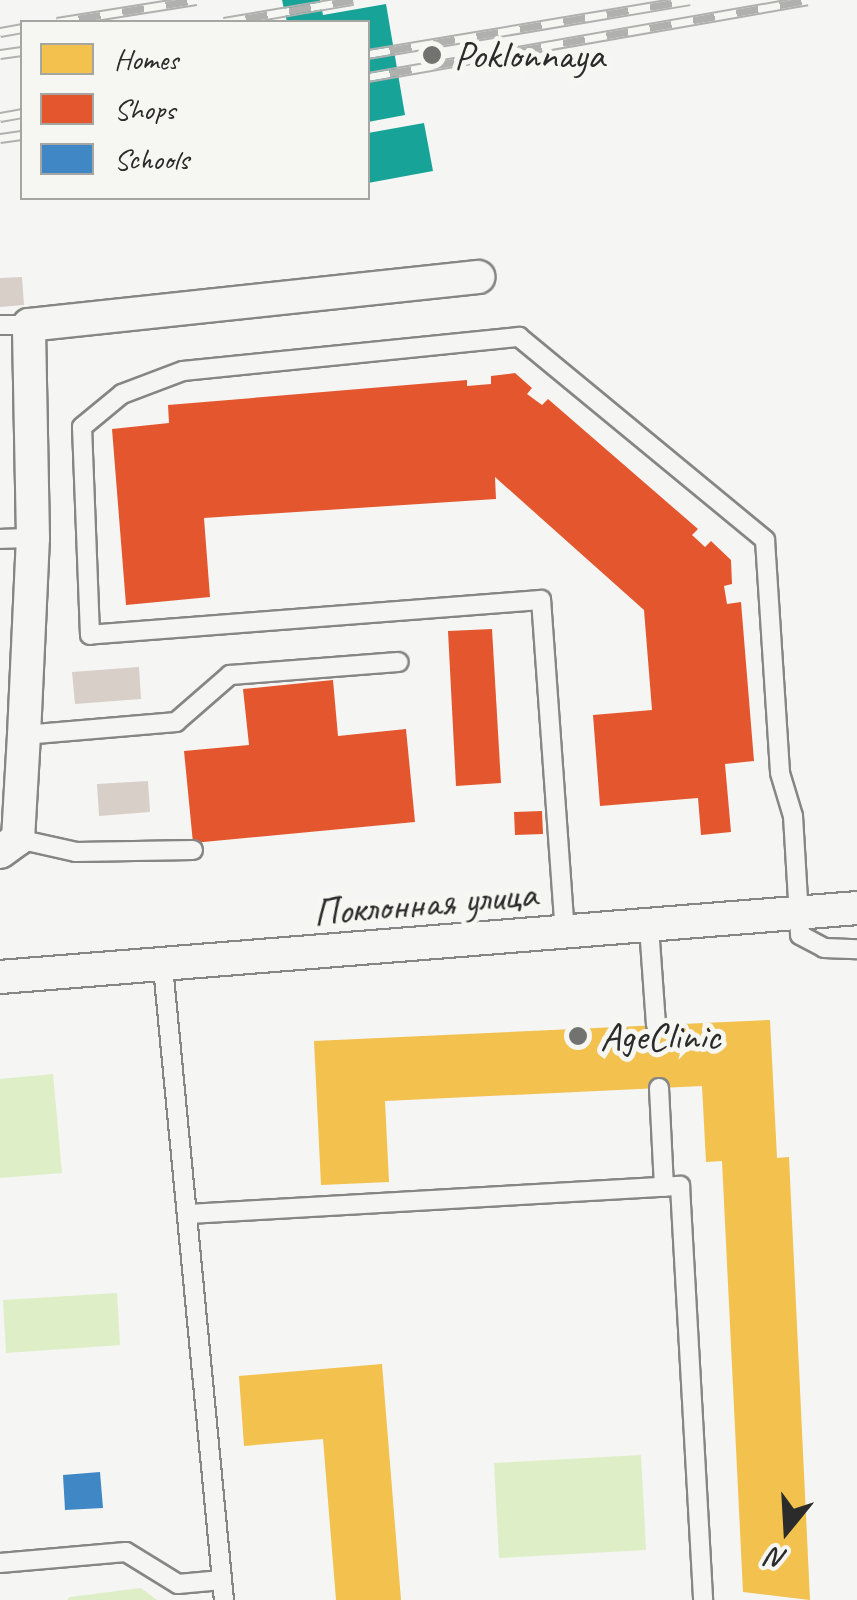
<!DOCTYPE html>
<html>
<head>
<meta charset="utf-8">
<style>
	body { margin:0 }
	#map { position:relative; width:857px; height:1600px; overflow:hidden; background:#f5f5f3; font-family:Caveat,sans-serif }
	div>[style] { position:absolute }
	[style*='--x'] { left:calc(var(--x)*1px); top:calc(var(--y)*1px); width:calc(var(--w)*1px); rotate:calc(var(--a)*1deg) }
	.green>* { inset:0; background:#deeec6 }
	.homes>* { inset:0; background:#f2c14e }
	.shops>* { inset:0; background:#e4572e }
	.schools>* { inset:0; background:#3f88c5 }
	.public>* { inset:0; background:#17a398 }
	.building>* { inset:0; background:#d7cfc8 }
	.roads { filter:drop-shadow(2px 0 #868685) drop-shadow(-2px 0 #868685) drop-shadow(0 2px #868685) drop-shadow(0 -2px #868685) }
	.lane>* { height:18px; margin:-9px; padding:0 9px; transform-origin:9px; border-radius:9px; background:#f5f5f3 }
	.street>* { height:32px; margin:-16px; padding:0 16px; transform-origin:16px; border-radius:16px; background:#f5f5f3 }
	.rail>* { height:11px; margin-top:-5.5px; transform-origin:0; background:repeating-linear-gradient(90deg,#f6f6f2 0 22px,#b0b0af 0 44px); box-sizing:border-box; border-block:2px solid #b0b0af }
	.dots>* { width:28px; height:28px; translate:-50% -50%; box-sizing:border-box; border:5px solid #f6f6f2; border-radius:50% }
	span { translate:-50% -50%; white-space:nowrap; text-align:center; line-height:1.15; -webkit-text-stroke:10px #f6f6f2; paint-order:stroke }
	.poi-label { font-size:40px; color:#2b2b2b }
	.left { translate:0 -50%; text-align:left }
	.street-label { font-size:40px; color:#2b2b2b }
	.legend { position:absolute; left:20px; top:20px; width:350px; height:180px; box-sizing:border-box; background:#f6f6f2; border:2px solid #a5a5a2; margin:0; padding:12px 18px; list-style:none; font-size:30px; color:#2b2b2b }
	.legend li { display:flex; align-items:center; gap:20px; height:50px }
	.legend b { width:50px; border:2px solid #a5a5a2 }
	.north { position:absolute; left:737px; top:1480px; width:100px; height:100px; -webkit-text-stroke:8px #f6f6f2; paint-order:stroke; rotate:198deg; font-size:28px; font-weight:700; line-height:40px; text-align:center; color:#2b2b2b }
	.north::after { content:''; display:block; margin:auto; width:35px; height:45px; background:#2b2b2b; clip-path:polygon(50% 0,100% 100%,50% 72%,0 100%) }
</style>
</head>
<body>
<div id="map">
	<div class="green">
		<div style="clip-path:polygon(53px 1074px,62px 1173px,0 1178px,0 1079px)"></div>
		<div style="clip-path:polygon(117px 1293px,120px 1345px,6px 1353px,3px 1300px)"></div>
		<div style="clip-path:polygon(641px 1455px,646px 1550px,499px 1558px,494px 1463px)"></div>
		<div style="clip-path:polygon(141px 1588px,157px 1600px,67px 1600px,70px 1597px)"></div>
	</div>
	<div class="homes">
		<div style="clip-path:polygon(770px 1020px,777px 1158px,789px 1157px,810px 1600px,743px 1592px,722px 1161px,706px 1162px,702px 1086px,385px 1101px,389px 1182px,321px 1185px,314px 1041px)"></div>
		<div style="clip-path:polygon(382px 1364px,401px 1600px,336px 1600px,323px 1439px,244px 1446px,239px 1376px)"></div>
	</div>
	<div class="shops">
		<div style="clip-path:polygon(515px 373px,532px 388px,527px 394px,542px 405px,548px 399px,698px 529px,692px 535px,705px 547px,711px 541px,731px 560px,732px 584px,724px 586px,727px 604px,741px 602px,754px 761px,725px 764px,731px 832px,701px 835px,698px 798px,600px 806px,593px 715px,652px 710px,644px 610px,495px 477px,496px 499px,204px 518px,210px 597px,126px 605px,112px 429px,169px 423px,168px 405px,467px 380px,467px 386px,491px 384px,491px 376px)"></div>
		<div style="clip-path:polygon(492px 629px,501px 783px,456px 786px,448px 631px)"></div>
		<div style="clip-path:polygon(333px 680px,338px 736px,406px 729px,415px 822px,193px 843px,184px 751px,249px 745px,243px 689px)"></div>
		<div style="clip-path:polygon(542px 811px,543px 834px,515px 835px,514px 812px)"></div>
	</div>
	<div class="schools">
		<div style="clip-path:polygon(100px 1472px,103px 1508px,65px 1510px,63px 1475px)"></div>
	</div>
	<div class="public">
		<div style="clip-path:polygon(282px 0,320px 0,323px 15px,386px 4px,405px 115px,368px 122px,368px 22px,287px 22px)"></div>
		<div style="clip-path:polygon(424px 123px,433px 171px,368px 183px,368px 133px)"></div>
	</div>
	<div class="building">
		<div style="clip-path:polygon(22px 277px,24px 305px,0 307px,0 278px)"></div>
		<div style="clip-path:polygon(139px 667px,141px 699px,75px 704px,72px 672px)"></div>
		<div style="clip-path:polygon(148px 781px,150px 812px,99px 816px,97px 784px)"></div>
	</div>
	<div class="roads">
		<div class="lane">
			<div style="--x:0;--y:325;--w:29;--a:0"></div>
			<div style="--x:0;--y:539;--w:33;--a:-2"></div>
			<div style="--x:24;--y:735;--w:153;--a:-4.9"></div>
			<div style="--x:176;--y:722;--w:72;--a:-41"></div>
			<div style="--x:230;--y:675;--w:169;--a:-4.4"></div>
			<div style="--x:18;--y:839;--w:59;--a:12.6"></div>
			<div style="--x:76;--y:852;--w:117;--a:-1"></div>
			<div style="--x:649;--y:927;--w:98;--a:85.9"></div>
			<div style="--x:565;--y:934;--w:335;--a:-94.1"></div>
			<div style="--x:541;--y:600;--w:452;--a:175.6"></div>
			<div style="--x:90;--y:635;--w:208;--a:-92.2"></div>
			<div style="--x:82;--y:427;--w:52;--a:-39.5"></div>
			<div style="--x:122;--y:394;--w:65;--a:-20.7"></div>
			<div style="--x:183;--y:371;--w:338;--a:-5.8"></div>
			<div style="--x:519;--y:337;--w:319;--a:39.5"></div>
			<div style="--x:765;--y:540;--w:233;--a:86.3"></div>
			<div style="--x:780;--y:773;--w:45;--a:73.2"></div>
			<div style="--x:793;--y:816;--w:119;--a:86.6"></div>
			<div style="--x:800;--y:935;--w:27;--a:28"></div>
			<div style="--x:824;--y:948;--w:33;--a:2"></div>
			<div style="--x:163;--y:967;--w:636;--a:84.5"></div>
			<div style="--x:659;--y:1088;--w:99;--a:87.1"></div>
			<div style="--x:189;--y:1214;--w:492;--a:-3.3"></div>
			<div style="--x:680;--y:1186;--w:415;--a:86.8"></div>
			<div style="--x:0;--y:1563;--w:126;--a:-5"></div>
			<div style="--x:126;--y:1552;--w:61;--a:31.6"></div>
			<div style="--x:178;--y:1584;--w:44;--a:-5.2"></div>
		</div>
		<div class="street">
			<div style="--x:0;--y:852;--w:22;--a:-36"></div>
			<div style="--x:18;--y:839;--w:104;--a:-86.7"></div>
			<div style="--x:24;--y:735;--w:197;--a:-87.4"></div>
			<div style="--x:33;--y:538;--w:213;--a:-91.1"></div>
			<div style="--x:29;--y:325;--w:452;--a:-6.1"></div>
			<div style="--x:0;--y:977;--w:860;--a:-4.6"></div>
		</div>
	</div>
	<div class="rail">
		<div style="--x:57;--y:22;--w:141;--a:-9"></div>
		<div style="--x:224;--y:22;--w:131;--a:-9.7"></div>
		<div style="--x:0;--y:32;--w:22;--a:-10"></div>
		<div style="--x:0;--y:54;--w:22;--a:-8"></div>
		<div style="--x:368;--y:54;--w:326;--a:-9.5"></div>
		<div style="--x:368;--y:77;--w:446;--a:-9.9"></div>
		<div style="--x:0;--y:117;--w:22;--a:-10"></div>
		<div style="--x:0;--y:138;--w:22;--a:-8"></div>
	</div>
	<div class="dots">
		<div style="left:432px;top:55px;background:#727271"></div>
		<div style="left:578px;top:1036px;background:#727271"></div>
	</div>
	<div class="poi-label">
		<span class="left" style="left:454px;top:55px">Poklonnaya</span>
		<span class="left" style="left:600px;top:1036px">AgeClinic</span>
	</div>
	<div class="street-label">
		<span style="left:425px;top:903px;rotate:-5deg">Поклонная улица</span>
	</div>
	<ul class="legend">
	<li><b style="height:28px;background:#f2c14e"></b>Homes</li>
	<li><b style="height:28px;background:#e4572e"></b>Shops</li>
	<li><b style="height:28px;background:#3f88c5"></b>Schools</li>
	</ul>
	<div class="north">N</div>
</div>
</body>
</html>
